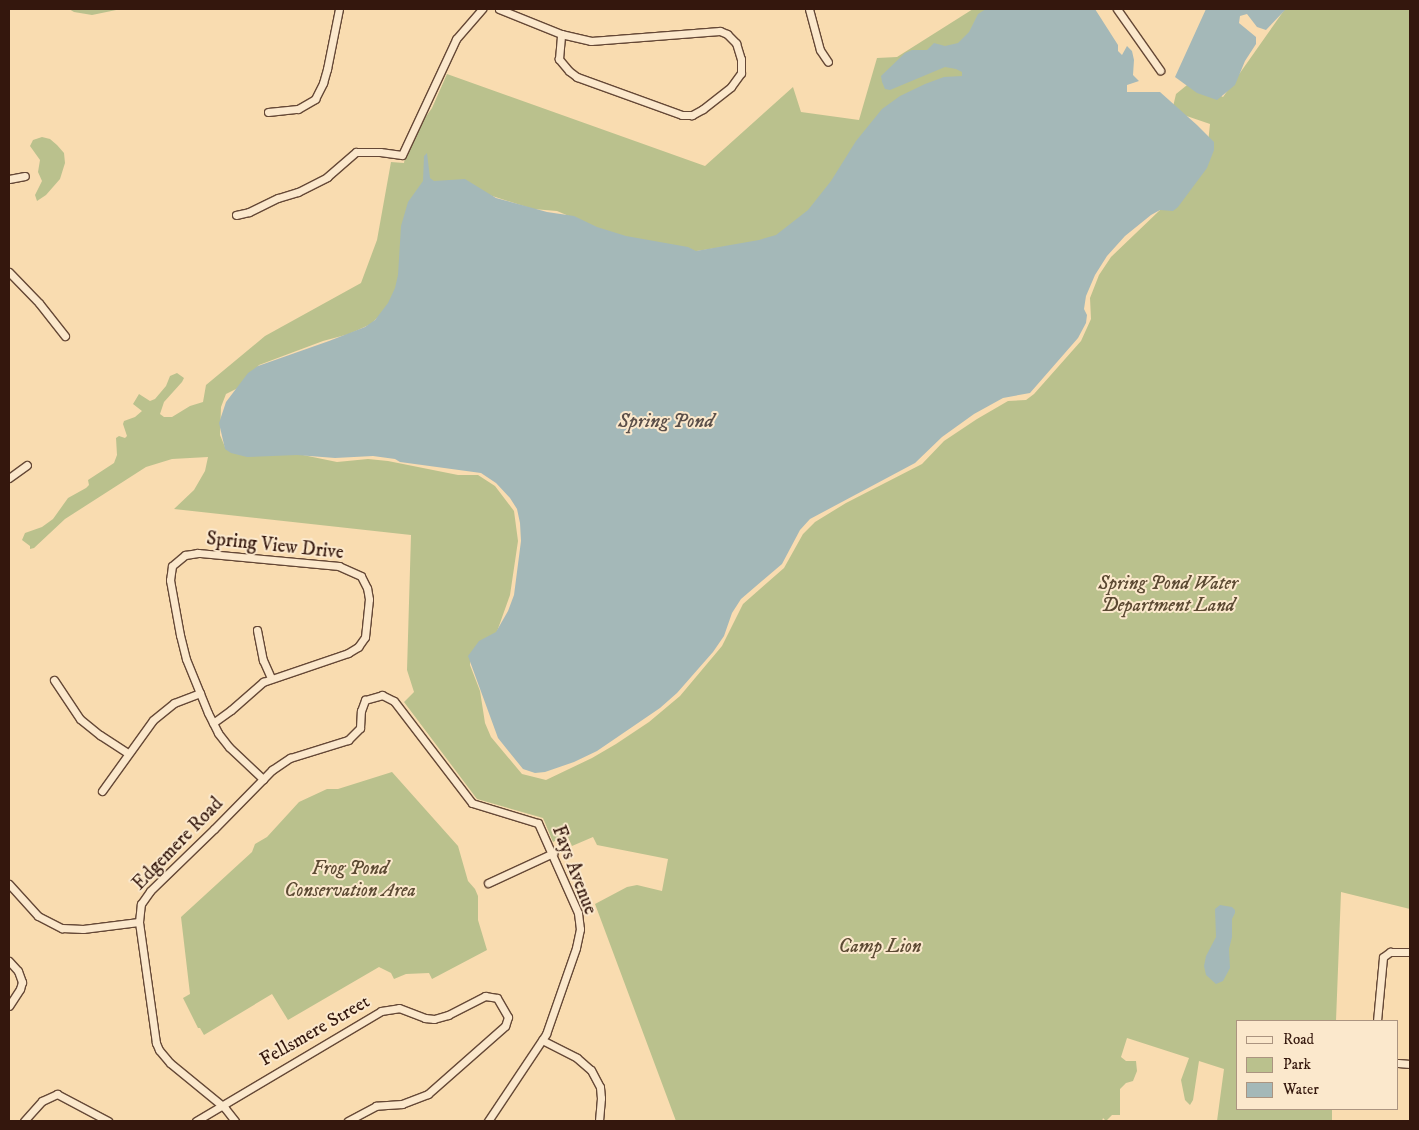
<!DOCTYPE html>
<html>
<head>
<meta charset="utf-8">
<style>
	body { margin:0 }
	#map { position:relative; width:1419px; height:1130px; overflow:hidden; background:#f9dcb0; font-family:"IM FELL DW Pica",serif }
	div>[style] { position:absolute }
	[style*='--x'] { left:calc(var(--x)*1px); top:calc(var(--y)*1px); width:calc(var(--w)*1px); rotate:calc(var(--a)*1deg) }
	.green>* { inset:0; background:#bac18d }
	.water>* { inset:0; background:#a4b8b8 }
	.roads { filter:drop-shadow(1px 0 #654836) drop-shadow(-1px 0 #654836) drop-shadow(0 1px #654836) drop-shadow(0 -1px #654836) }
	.minor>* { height:7px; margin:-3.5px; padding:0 3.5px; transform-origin:3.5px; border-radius:3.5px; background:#fbe8cc }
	span { translate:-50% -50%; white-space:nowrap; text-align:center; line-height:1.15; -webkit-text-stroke:4px #fbe8cc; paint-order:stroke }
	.street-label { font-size:19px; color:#34170d }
	.park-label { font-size:19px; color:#5c4a33; font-style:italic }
	.water-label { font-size:20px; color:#5b4f49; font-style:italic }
	.frame { position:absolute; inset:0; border:10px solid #34170d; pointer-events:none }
	.legend { position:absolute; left:1236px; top:1020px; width:162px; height:90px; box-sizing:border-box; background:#fbe8cc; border:1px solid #ab9480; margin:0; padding:6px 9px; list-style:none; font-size:15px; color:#34170d }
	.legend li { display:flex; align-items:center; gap:10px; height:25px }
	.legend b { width:25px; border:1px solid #ab9480 }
</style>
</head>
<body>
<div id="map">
	<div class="green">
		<div style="clip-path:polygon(69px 9px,121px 9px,92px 15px,74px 12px)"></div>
		<div style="clip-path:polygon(973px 9px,1054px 9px,822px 199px,783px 238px,690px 252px,645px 243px,600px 229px,557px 211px,533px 209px,483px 193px,403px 291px,371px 324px,349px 334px,323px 341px,259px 365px,240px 387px,226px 394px,221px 407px,220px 435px,225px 447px,230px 451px,303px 455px,337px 462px,368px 459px,388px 461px,458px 475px,478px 475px,495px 486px,514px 511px,518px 541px,510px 595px,494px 640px,471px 654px,470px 665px,480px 691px,485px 723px,491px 737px,522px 774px,546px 780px,592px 758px,616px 744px,649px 722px,680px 696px,722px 646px,743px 604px,784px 568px,803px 534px,815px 522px,846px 503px,922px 464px,944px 441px,977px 419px,1008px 401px,1026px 400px,1034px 394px,1081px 341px,1091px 319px,1090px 298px,1099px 275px,1111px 257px,1183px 188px,1208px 143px,1210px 124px,1172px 111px,1176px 94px,1192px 81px,1223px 97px,1285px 9px,1410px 9px,1410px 909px,1341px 892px,1336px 1021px,1238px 1021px,1238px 1109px,1332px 1109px,1332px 1121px,1217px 1121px,1224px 1069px,1199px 1061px,1193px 1100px,1190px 1105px,1185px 1100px,1181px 1080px,1189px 1058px,1127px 1038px,1121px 1057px,1126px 1061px,1136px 1061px,1137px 1071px,1133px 1081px,1126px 1083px,1120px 1089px,1120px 1115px,1112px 1115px,1106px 1121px,1103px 1118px,1102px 1121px,676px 1121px,595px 904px,627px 887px,637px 885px,662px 891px,668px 859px,597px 845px,593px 837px,572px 846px,567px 835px,553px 842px,543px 818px,477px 799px,404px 702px,414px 692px,407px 670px,411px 535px,174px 509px,194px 490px,205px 471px,208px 457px,172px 459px,146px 467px,65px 519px,34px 548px,30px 549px,30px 546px,22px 540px,25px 533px,42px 527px,53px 519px,68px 498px,86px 488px,89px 485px,88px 480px,114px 463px,117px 455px,116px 438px,119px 436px,125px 438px,127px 436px,123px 424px,124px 421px,135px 417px,142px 411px,133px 404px,139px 394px,150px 401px,155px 399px,166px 386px,170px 376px,177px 373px,184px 378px,182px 382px,164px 402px,160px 414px,164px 417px,172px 417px,190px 406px,203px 402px,206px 385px,265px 336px,361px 283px,377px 240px,391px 162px,404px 163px,407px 143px,432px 108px,447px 74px,705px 166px,793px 87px,801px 112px,859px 120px,877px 58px,897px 57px)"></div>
		<div style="clip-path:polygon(42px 137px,50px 139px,57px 145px,64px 153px,65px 163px,60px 179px,46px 195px,37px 201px,35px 195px,42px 181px,38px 172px,40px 160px,30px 146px,33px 140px)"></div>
		<div style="clip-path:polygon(392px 772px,458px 846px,468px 881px,475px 889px,478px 896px,478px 920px,487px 950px,432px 979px,429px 973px,406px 974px,394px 979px,391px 973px,379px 967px,288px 1020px,272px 994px,204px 1035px,200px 1028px,198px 1028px,183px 998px,190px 994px,181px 917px,252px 852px,255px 844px,267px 837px,299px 802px,327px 789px,338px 789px)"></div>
	</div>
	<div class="water">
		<div style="clip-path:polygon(986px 9px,1095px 9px,1118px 45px,1118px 51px,1122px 55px,1127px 46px,1132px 51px,1134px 60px,1133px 75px,1139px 81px,1127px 85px,1127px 92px,1160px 92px,1197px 125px,1214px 142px,1214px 150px,1207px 168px,1178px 207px,1173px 211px,1160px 210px,1151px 215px,1125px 236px,1107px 256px,1095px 275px,1086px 296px,1084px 309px,1087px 315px,1086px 323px,1078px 338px,1030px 393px,1003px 398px,974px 414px,942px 437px,915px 463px,810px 519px,800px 530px,782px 564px,741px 599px,732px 613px,724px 636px,713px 652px,677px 693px,660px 708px,597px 751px,574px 762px,545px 772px,535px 773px,523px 769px,498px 738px,468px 656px,479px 641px,496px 632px,508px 611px,514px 595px,521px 541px,520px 523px,517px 509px,510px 498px,496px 483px,481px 473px,400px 462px,395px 459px,373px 456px,335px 458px,297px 455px,247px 457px,231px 453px,225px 449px,219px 423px,226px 402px,248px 373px,258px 366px,329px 341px,365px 327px,375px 320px,388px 303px,395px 288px,398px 275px,401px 226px,408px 202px,423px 181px,424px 156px,427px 153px,430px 178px,434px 181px,465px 179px,496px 198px,547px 212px,574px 216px,597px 227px,626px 236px,688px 247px,696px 251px,759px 240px,776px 235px,808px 210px,831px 181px,856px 141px,882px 109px,900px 96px,925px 84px,944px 77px,962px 76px,962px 72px,956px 69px,945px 67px,890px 90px,885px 89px,882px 82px,881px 76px,905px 53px,912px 50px,927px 50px,934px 43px,945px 46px,958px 43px,969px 32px,978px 14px)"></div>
		<div style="clip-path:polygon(1206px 9px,1286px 9px,1266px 30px,1257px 27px,1247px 14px,1240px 16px,1239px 23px,1256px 37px,1256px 44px,1245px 61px,1235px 85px,1217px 100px,1197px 93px,1175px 77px)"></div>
		<div style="clip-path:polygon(1220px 905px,1232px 907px,1235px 910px,1235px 913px,1232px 919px,1232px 937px,1229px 949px,1230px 968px,1223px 981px,1216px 984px,1206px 975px,1204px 966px,1206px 956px,1216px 937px,1215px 909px)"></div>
	</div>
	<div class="roads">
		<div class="minor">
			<div style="--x:499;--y:9;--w:67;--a:22"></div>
			<div style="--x:561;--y:34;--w:31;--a:13"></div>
			<div style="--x:591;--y:41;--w:129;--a:-4.4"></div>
			<div style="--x:720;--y:31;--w:8;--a:23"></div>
			<div style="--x:727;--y:34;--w:13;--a:45"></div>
			<div style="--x:736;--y:43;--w:17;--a:73"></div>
			<div style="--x:741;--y:59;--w:14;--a:90"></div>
			<div style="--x:741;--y:73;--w:17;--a:126"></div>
			<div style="--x:731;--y:87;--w:36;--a:142"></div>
			<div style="--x:703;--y:109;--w:13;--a:151"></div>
			<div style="--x:692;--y:115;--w:10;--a:180"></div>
			<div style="--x:682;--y:115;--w:112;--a:-160.1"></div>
			<div style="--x:577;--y:77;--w:10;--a:-143"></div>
			<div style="--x:569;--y:71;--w:16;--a:-130"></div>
			<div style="--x:559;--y:59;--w:25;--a:-85"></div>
			<div style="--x:809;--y:9;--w:42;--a:75"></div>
			<div style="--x:820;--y:50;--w:14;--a:56"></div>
			<div style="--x:1117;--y:9;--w:75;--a:54.8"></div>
			<div style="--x:268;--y:112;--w:30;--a:-6"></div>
			<div style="--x:298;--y:109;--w:20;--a:-30"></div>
			<div style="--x:315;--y:99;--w:18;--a:-63"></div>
			<div style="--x:323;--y:83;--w:15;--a:-74"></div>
			<div style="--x:327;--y:69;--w:61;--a:-78.7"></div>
			<div style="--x:9;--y:179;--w:16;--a:-11"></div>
			<div style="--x:236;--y:215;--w:13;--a:-13"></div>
			<div style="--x:249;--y:212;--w:32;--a:-26"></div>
			<div style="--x:278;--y:198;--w:21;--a:-17"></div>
			<div style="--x:298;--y:192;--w:33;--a:-27"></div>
			<div style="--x:327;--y:177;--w:38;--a:-41"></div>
			<div style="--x:356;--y:152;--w:24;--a:0"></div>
			<div style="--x:380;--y:152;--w:22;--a:8"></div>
			<div style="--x:402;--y:155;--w:128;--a:-65"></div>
			<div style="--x:456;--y:39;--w:40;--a:-49"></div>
			<div style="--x:9;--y:272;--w:43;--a:45.9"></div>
			<div style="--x:39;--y:303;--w:42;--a:51.8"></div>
			<div style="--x:9;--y:478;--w:22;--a:-36"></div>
			<div style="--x:257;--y:630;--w:31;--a:79"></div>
			<div style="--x:263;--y:660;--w:20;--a:66"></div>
			<div style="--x:54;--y:680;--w:47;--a:56.3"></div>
			<div style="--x:80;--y:719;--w:26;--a:39"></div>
			<div style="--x:100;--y:735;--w:33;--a:33"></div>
			<div style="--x:213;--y:723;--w:22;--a:-36"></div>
			<div style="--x:231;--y:710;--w:43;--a:-41.2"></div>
			<div style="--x:263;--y:682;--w:90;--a:-18.8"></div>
			<div style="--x:348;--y:653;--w:12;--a:-31"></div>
			<div style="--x:358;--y:647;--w:12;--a:-55"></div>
			<div style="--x:365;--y:637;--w:38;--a:-84"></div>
			<div style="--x:369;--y:599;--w:11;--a:-100"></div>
			<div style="--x:367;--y:588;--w:13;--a:-117"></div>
			<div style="--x:361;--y:576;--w:24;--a:-156"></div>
			<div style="--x:339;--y:566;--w:142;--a:-174.7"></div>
			<div style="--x:198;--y:553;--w:13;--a:171"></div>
			<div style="--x:185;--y:555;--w:17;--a:140"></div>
			<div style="--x:172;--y:566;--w:14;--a:98"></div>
			<div style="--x:170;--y:580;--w:56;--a:79.7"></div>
			<div style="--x:180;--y:635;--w:25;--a:76"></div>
			<div style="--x:186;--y:659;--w:58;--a:67.8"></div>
			<div style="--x:208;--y:713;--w:22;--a:63"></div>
			<div style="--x:218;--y:733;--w:18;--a:52"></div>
			<div style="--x:229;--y:747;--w:47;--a:43.3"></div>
			<div style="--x:102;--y:791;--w:87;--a:-54.3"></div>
			<div style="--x:153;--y:720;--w:27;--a:-39"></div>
			<div style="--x:174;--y:703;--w:28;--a:-21"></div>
			<div style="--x:488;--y:883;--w:72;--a:-24.8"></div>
			<div style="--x:9;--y:884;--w:43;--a:47.8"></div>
			<div style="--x:38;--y:916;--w:27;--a:27"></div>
			<div style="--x:62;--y:928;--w:21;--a:3"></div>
			<div style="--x:83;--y:929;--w:56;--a:-7.1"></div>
			<div style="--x:9;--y:961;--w:13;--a:48"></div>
			<div style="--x:18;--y:971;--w:12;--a:70"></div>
			<div style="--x:22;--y:982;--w:7;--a:106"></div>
			<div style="--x:20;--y:989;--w:20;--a:123"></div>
			<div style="--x:1377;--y:1021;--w:64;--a:-84.6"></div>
			<div style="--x:1383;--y:957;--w:9;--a:-36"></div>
			<div style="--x:1390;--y:952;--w:20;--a:0"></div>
			<div style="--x:542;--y:1040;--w:39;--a:27"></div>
			<div style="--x:577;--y:1058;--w:18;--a:41"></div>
			<div style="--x:591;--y:1070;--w:19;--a:62"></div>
			<div style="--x:600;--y:1087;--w:11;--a:85"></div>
			<div style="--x:601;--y:1098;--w:23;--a:95"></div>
			<div style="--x:1398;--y:1063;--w:12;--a:5"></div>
			<div style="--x:24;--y:1121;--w:27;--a:-48"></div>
			<div style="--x:42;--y:1101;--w:17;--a:-25"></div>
			<div style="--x:57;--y:1094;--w:58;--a:27.9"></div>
			<div style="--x:196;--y:1121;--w:215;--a:-30.7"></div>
			<div style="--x:381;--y:1011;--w:18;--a:-9"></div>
			<div style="--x:399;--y:1008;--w:28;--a:21"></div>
			<div style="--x:425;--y:1018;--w:9;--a:6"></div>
			<div style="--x:434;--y:1019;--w:15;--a:-16"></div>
			<div style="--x:448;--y:1015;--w:42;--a:-27.2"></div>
			<div style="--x:485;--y:996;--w:12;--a:9"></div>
			<div style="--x:497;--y:998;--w:22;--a:60"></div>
			<div style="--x:508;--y:1017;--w:9;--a:108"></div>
			<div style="--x:505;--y:1026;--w:103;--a:138.6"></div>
			<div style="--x:428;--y:1094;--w:28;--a:159"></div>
			<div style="--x:402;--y:1104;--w:26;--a:176"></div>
			<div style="--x:376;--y:1106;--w:32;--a:152"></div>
			<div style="--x:235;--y:1121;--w:16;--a:-128"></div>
			<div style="--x:225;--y:1108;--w:71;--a:-140.7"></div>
			<div style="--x:170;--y:1063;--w:17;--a:-130"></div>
			<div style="--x:159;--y:1050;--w:8;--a:-113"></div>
			<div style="--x:156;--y:1043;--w:122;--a:-98"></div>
			<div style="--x:139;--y:922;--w:18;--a:-84"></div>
			<div style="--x:141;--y:904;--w:16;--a:-55"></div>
			<div style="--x:150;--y:891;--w:89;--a:-44.1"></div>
			<div style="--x:214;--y:829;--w:83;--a:-45.5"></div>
			<div style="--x:272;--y:770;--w:22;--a:-34"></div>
			<div style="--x:290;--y:758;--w:61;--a:-17.2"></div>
			<div style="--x:348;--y:740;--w:17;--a:-45"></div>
			<div style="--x:360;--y:728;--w:17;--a:-87"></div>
			<div style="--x:361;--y:711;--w:12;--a:-70"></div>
			<div style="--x:365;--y:700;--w:18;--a:-16"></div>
			<div style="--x:382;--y:695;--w:13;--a:27"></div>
			<div style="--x:394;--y:701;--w:128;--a:52.6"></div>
			<div style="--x:472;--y:803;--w:69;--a:16.9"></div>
			<div style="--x:538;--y:823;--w:98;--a:66"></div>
			<div style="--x:578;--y:913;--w:16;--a:83"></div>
			<div style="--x:580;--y:929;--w:19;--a:102"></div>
			<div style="--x:576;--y:948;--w:91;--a:109.2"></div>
			<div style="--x:546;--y:1034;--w:105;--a:123.7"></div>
		</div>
	</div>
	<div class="street-label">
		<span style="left:275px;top:546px;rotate:6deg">Spring View Drive</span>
		<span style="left:178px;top:844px;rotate:-46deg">Edgemere Road</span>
		<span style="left:574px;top:870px;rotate:69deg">Fays Avenue</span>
		<span style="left:315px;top:1031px;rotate:-30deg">Fellsmere Street</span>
	</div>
	<div class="park-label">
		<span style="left:1168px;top:595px">Spring Pond Water<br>Department Land</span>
		<span style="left:350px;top:880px">Frog Pond<br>Conservation Area</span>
		<span style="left:880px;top:947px">Camp Lion</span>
	</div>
	<div class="water-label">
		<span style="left:666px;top:421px">Spring Pond</span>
	</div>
	<div class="frame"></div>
	<ul class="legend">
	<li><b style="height:6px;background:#fbe8cc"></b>Road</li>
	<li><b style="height:14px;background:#bac18d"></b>Park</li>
	<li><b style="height:14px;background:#a4b8b8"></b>Water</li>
	</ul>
</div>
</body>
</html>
